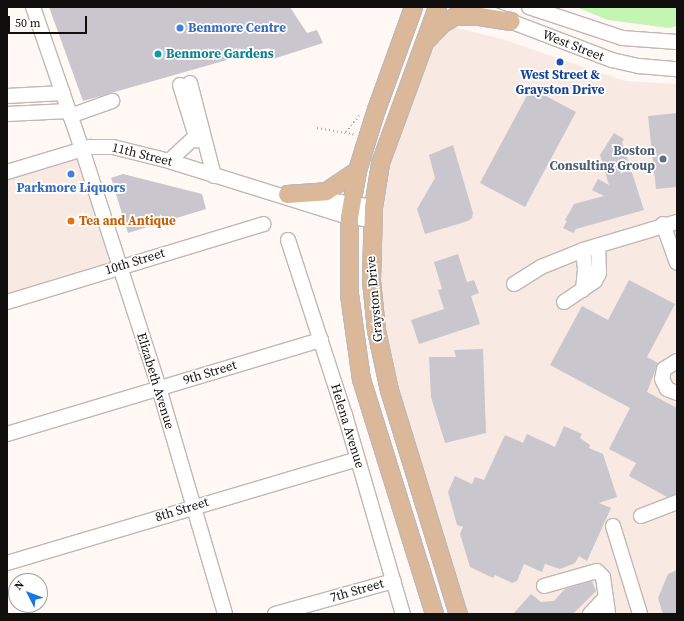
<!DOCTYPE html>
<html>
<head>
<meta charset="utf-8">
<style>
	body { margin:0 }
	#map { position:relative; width:684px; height:621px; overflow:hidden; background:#fff8f4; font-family:"Source Serif 4",serif }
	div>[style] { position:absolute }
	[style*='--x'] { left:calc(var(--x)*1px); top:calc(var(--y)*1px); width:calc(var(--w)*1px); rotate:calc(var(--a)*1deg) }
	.built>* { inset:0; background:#f8eae2 }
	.green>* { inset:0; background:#c5f5b2 }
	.building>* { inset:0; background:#c9c6cd }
	.path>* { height:2px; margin-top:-1px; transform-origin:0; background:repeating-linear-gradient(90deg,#a9a4a1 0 1px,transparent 0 4px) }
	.roads { filter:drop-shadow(1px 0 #bfb8b4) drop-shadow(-1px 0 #bfb8b4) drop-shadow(0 1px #bfb8b4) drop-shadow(0 -1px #bfb8b4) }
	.minor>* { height:14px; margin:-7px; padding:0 7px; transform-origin:7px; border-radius:7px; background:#fff }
	.major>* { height:17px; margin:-8.5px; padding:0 8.5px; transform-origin:8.5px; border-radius:8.5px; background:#dcb89a }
	.dots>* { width:11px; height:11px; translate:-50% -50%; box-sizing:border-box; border:2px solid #fff; border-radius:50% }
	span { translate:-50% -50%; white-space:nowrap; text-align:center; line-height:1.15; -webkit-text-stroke:3.5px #fff; paint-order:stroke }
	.shop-label { font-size:13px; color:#366cbe; font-weight:700 }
	.left { translate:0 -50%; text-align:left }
	.street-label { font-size:13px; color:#110f0e }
	.culture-label { font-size:13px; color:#0d838f; font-weight:700 }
	.transit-label { font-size:13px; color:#164399; font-weight:700 }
	.service-label { font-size:13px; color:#4e5e75; font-weight:700 }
	.right { translate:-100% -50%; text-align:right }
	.food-label { font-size:13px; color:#c56008; font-weight:700 }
	.frame { position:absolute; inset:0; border:8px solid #110f0e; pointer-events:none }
	.north { position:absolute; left:8px; top:573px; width:40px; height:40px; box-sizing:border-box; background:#fff; border:1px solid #a09f9f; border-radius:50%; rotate:312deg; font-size:11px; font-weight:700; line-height:16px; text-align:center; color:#110f0e }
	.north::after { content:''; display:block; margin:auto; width:14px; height:18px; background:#1a77e0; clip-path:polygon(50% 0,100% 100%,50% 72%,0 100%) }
	.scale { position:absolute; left:8px; top:16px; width:79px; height:18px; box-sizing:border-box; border:2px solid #110f0e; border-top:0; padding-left:5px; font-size:12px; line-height:14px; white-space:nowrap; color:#110f0e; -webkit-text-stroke:3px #fff; paint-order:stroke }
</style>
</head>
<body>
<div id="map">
	<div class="built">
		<div style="clip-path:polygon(453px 27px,502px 39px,625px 81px,677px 84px,677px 614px,464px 614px,394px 390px,368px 220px,427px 51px)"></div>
		<div style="clip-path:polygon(82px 149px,121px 272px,7px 305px,7px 172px)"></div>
	</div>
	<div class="green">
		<div style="clip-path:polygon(576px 7px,677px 7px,677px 26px,669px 28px,608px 20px)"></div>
	</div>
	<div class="building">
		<div style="clip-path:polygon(49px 7px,290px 7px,307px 33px,317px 30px,323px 43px,273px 59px,269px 48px,83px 101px)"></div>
		<div style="clip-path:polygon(531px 88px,576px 112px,525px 207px,480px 183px)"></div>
		<div style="clip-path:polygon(677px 113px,677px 187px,656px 189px,648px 116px)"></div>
		<div style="clip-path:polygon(614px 133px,624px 139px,622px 142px,644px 210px,576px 229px,573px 233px,563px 228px,567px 221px,565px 220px,574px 204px,604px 196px,592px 190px,598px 179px,609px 185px,600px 155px)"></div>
		<div style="clip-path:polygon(453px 145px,473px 213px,472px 218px,468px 221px,425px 234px,417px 209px,435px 178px,429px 155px)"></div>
		<div style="clip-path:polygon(123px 174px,202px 194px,206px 209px,128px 233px,111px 178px)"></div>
		<div style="clip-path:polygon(458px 254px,467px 282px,474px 280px,479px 293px,471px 296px,480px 324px,419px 344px,411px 320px,444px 309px,438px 290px,442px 289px,434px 262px)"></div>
		<div style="clip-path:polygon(629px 280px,675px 304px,647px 357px,658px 363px,647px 392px,677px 408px,677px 494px,667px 497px,629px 476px,636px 463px,609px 449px,630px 408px,550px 365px,582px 306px,608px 320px)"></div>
		<div style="clip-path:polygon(483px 349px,486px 433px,445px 443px,431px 397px,429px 357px,456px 357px,454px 350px)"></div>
		<div style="clip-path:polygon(564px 426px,582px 434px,580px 438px,590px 445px,589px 448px,603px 454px,617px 497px,599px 503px,611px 508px,587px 561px,579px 556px,575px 563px,560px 569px,545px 564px,542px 572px,524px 564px,517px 581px,512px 583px,495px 575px,493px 578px,470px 567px,460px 534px,463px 527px,457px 525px,448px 492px,455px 476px,472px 484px,475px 477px,484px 480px,505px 435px,523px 443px,527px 434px,555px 447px)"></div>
		<div style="clip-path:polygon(677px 570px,677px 614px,663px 614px,658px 598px,668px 574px)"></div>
		<div style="clip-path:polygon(592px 581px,596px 591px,573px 614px,513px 614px,531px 594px,541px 602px,554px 601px,565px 589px)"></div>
	</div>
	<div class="path">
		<div style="--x:317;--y:128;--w:39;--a:10"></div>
		<div style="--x:346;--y:132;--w:21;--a:-51"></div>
	</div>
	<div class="roads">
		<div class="minor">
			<div style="--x:33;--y:7;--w:150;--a:71"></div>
			<div style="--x:82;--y:149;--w:251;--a:72.1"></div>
			<div style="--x:159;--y:388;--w:235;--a:73.7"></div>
			<div style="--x:473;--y:7;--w:149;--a:20.9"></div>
			<div style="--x:612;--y:60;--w:28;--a:13"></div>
			<div style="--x:639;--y:66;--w:38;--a:5"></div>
			<div style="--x:529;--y:7;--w:98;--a:18.4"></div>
			<div style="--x:622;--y:38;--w:55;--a:4.2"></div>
			<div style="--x:190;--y:83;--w:96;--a:75.5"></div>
			<div style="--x:180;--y:85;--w:58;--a:72.8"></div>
			<div style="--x:7;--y:96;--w:56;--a:-3.1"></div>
			<div style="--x:7;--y:114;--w:62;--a:-2.8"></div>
			<div style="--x:70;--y:116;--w:45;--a:-19.7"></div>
			<div style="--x:169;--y:161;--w:37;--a:-43"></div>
			<div style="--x:7;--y:172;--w:87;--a:-16.8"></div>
			<div style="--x:90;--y:147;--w:23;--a:0"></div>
			<div style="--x:113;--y:147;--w:58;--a:14"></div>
			<div style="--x:169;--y:161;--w:189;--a:17.3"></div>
			<div style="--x:349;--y:217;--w:23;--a:7"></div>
			<div style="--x:313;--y:198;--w:61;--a:8.5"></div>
			<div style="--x:663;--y:224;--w:41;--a:70.3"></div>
			<div style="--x:288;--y:240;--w:184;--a:72"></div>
			<div style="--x:345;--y:415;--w:207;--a:73.8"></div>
			<div style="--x:583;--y:250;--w:20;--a:84"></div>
			<div style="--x:585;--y:270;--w:20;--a:96"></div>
			<div style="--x:514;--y:284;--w:32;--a:-32"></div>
			<div style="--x:541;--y:267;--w:45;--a:-22"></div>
			<div style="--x:583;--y:250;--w:98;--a:-16.6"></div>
			<div style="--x:7;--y:302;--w:268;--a:-16.9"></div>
			<div style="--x:564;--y:302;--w:37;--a:-34"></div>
			<div style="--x:595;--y:281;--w:9;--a:-63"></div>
			<div style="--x:599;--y:273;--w:27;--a:-92"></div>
			<div style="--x:677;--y:361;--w:15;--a:148"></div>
			<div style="--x:664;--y:369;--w:10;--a:101"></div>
			<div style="--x:662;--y:379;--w:11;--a:63"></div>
			<div style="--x:667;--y:389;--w:11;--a:22"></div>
			<div style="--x:7;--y:434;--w:328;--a:-16.7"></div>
			<div style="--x:641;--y:516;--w:39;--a:-21"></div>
			<div style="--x:613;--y:526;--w:92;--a:72.9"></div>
			<div style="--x:7;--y:563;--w:365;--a:-16.5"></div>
			<div style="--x:544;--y:586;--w:55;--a:-15.8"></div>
			<div style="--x:597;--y:571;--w:8;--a:45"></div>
			<div style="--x:603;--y:577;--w:37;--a:82"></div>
			<div style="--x:275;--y:614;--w:123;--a:-15.6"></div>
			<div style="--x:590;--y:614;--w:22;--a:-47"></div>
		</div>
		<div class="major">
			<div style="--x:413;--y:7;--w:109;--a:109.9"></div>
			<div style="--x:376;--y:109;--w:64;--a:107.3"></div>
			<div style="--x:357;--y:170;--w:48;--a:99.7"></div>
			<div style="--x:349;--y:217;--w:77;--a:90"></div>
			<div style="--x:349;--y:294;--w:86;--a:82"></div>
			<div style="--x:361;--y:379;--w:246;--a:72.7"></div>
			<div style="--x:437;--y:7;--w:166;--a:110.1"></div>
			<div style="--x:380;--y:163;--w:45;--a:99"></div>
			<div style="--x:373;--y:207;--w:73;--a:91.6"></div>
			<div style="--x:371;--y:280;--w:50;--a:84.3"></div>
			<div style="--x:376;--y:330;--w:61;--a:77.8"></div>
			<div style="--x:389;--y:390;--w:234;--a:72.9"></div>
			<div style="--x:428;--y:38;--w:19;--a:-47"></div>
			<div style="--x:441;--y:24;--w:16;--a:-30"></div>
			<div style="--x:455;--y:16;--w:24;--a:0"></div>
			<div style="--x:479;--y:16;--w:32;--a:9"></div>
			<div style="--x:287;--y:194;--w:39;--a:-4"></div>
			<div style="--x:326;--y:191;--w:37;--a:-34"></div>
		</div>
	</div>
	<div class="dots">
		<div style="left:180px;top:28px;background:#3f7fe0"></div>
		<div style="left:158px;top:54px;background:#0f9aa8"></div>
		<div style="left:560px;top:62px;background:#1a4fb4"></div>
		<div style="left:663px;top:159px;background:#5c6f8a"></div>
		<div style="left:71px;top:174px;background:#3f7fe0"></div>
		<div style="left:71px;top:221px;background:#e8710a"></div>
	</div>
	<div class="shop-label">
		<span class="left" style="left:188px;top:28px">Benmore Centre</span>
		<span style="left:71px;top:188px">Parkmore Liquors</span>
	</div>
	<div class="street-label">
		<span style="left:573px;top:46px;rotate:21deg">West Street</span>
		<span style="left:142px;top:155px;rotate:14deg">11th Street</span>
		<span style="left:135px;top:262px;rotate:-17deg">10th Street</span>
		<span style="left:375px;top:299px;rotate:-95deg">Grayston Drive</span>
		<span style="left:210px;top:373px;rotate:-17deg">9th Street</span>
		<span style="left:155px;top:381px;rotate:73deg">Elizabeth Avenue</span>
		<span style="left:347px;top:426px;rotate:73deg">Helena Avenue</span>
		<span style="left:182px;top:510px;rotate:-17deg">8th Street</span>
		<span style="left:357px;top:591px;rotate:-16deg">7th Street</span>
	</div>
	<div class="culture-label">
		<span class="left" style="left:166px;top:54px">Benmore Gardens</span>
	</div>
	<div class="transit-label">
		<span style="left:560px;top:83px">West Street &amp;<br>Grayston Drive</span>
	</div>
	<div class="service-label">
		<span class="right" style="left:655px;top:159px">Boston<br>Consulting Group</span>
	</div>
	<div class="food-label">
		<span class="left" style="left:79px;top:221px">Tea and Antique</span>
	</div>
	<div class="frame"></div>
	<div class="north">N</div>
	<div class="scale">50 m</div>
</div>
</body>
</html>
